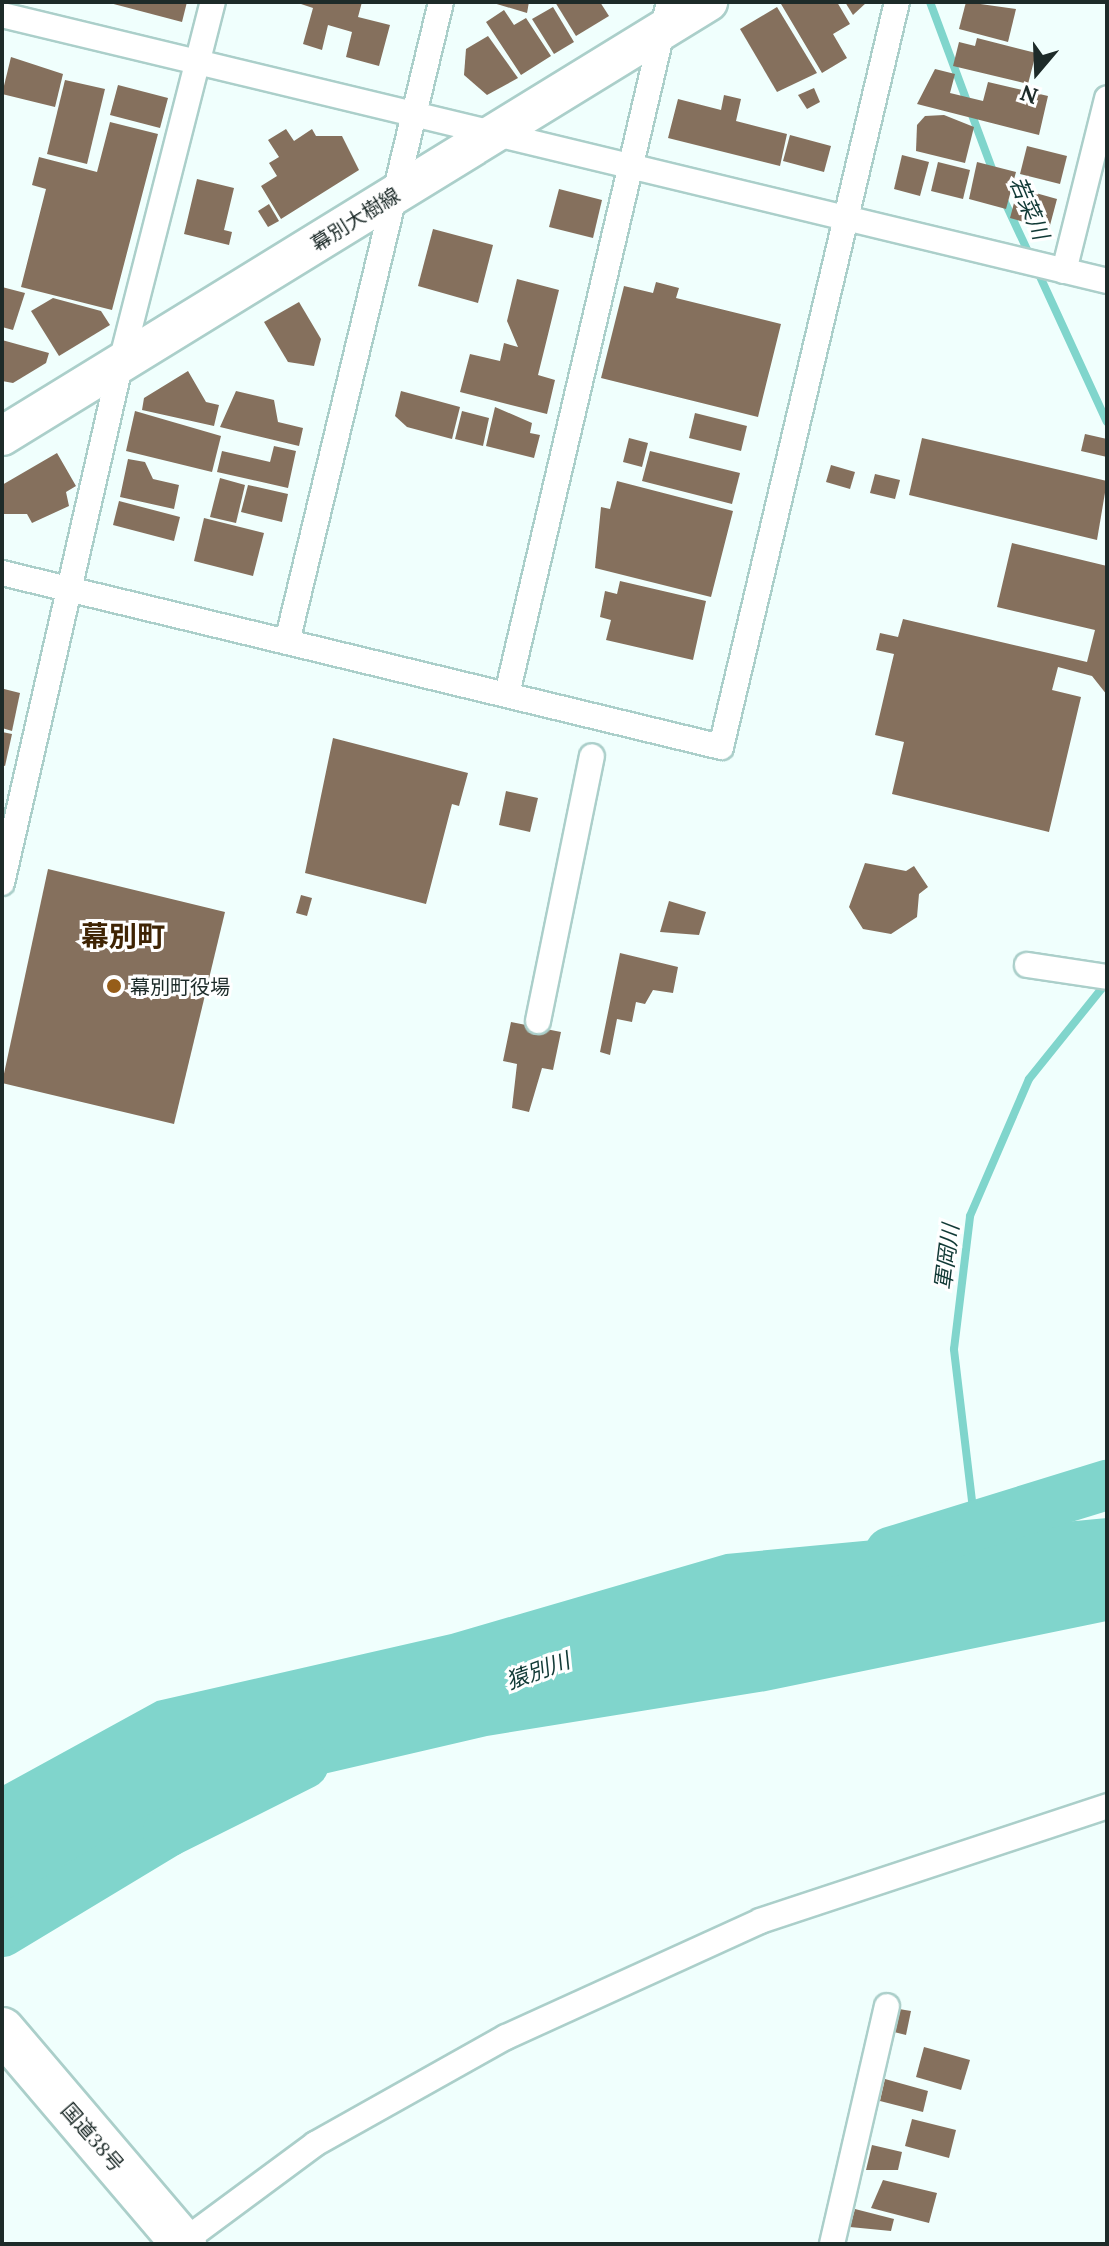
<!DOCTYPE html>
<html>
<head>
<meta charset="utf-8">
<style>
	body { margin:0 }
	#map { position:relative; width:1109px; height:2246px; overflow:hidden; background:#f0fffd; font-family:Lora,"Noto Sans JP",serif }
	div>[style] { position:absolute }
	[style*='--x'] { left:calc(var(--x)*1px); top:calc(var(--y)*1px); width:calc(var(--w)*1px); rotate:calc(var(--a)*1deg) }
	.water>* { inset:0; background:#80d5cc }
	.stream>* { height:8px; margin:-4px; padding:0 4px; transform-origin:4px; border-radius:4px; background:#80d5cc }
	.river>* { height:50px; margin:-25px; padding:0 25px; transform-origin:25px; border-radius:25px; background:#80d5cc }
	.building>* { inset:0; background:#85705d }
	.roads { filter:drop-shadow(2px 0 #abcfca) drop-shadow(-2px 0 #abcfca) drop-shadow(0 2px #abcfca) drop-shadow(0 -2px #abcfca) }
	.street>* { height:24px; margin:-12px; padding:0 12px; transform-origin:12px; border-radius:12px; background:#fff }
	.primary>* { height:38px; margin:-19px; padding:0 19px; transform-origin:19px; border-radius:19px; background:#fff }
	.highway>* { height:44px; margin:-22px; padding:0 22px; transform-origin:22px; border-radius:22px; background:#fff }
	.dots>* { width:22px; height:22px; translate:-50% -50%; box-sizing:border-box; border:4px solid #fff; border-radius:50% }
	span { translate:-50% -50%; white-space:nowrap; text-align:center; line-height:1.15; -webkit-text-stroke:6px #fff; paint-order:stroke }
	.street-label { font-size:20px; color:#1d2b29 }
	.poi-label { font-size:20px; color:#1d2b29 }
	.left { translate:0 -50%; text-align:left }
	.water-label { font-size:22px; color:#113a36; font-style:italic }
	.district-label { font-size:28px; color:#3f2404; font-weight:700 }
	.frame { position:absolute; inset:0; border:4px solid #1d2b29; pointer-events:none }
	.north { position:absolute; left:997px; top:32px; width:80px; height:80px; -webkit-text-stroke:6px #fff; paint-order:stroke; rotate:199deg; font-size:22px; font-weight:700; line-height:32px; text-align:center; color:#1d2b29 }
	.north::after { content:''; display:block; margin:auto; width:28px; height:36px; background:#1d2b29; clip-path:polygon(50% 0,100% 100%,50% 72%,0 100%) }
</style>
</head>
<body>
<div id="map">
	<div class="water">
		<div style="clip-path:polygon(1107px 1518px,1107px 1621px,766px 1691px,487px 1736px,156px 1813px,2px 1905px,2px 1786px,157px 1701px,451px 1634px,726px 1554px)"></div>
	</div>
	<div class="stream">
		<div style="--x:930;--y:2;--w:184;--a:69.6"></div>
		<div style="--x:1003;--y:198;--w:66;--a:65"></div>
		<div style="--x:1037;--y:270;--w:167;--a:65.3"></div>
		<div style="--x:975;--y:1526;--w:178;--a:-96.8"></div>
		<div style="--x:954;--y:1349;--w:134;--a:-83.1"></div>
		<div style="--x:970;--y:1216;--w:149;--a:-66.7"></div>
		<div style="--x:1029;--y:1079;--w:124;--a:-51.2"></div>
	</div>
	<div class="river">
		<div style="--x:890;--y:1552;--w:227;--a:-17.2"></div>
		<div style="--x:2;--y:1932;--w:194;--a:-31.1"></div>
		<div style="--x:168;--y:1832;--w:152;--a:-26.6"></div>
	</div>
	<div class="building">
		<div style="clip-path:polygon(106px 2px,187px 2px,182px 22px)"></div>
		<div style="clip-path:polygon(295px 2px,362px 2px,358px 17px,390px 25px,379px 66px,346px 57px,352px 32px,328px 25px,322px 50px,303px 44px,313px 8px)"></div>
		<div style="clip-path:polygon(490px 2px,529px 2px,527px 13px)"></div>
		<div style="clip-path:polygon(555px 2px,600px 2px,609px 16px,576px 36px)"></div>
		<div style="clip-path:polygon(837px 2px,850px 24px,833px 34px,847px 58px,822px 73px,781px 4px)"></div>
		<div style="clip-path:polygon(845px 2px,867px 2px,853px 15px)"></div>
		<div style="clip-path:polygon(966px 2px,1016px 9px,1008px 42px,959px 29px)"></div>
		<div style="clip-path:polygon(553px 7px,574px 42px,554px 54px,532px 19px)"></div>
		<div style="clip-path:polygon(777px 7px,817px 73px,777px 92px,740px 29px)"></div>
		<div style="clip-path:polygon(504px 10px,514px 25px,526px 18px,551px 56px,521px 75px,486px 22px)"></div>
		<div style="clip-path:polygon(488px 36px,518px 78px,487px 95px,464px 75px,466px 49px)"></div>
		<div style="clip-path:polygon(977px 38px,1036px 53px,1028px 84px,953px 66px,959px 42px,975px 46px)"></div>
		<div style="clip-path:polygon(11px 57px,63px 74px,55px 107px,2px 94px)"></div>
		<div style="clip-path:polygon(935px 69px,955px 74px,950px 93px,983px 101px,988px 82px,1048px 96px,1039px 135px,917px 104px)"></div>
		<div style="clip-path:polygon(65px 80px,105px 89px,87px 164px,47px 154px)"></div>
		<div style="clip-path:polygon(118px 85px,168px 98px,160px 128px,110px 115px)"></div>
		<div style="clip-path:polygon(814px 88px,820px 102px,807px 109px,798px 95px)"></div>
		<div style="clip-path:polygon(724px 95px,741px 99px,736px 121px,787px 134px,780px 166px,668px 138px,678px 99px,721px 110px)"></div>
		<div style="clip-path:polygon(944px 115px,974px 127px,965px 163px,916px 151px,917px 125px,925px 116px)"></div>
		<div style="clip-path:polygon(110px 122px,158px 134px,112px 310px,21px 287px,46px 189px,32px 185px,39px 157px,97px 172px)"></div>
		<div style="clip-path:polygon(286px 129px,294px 141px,312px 129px,316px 136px,342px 136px,359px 170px,281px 219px,261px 186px,277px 176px,269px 163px,279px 157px,268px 140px)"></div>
		<div style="clip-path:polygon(790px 135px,831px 146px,824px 172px,783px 161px)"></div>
		<div style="clip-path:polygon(1027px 146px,1067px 156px,1060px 184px,1020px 174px)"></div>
		<div style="clip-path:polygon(902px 155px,929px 162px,920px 196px,894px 189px)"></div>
		<div style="clip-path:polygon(938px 162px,970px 170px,963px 199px,931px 191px)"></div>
		<div style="clip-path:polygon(977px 162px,1016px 172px,1006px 209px,969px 199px)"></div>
		<div style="clip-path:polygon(197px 179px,234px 188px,224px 230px,232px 232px,229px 245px,184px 234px)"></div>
		<div style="clip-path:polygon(1018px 188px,1057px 199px,1049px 229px,1010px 218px)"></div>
		<div style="clip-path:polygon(559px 189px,602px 200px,593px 238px,549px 227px)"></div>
		<div style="clip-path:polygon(269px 204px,279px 221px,268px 227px,258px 211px)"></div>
		<div style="clip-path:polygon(433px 229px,493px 245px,478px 303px,418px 286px)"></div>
		<div style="clip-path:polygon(517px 279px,559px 290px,538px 375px,555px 380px,547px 414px,460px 392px,470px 354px,500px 361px,504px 343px,518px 347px,507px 321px)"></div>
		<div style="clip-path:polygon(656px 282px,679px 288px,676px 298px,781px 324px,758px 417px,601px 378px,624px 286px,653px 293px)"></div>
		<div style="clip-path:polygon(2px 287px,25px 293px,13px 330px,2px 327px)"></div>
		<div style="clip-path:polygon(53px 298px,101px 311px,110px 325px,59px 356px,31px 311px)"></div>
		<div style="clip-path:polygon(299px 302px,321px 339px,314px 366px,288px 362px,264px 322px)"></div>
		<div style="clip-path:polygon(2px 340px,49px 353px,46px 363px,13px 383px,2px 381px)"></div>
		<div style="clip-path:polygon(188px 371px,206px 402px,219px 405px,214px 426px,142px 410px,144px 398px)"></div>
		<div style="clip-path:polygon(236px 391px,274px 400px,278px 422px,303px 428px,299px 446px,220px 427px)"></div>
		<div style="clip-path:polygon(401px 391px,460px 407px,452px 439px,407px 427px,395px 416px)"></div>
		<div style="clip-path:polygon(495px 407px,532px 423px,530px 433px,540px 435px,534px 458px,486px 446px)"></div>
		<div style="clip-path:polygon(135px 411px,221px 436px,212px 472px,126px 451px)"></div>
		<div style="clip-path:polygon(462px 411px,489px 418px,483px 446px,455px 439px)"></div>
		<div style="clip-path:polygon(695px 413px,747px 426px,741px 451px,689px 438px)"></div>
		<div style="clip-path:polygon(1085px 434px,1107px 439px,1107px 457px,1081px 451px)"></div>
		<div style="clip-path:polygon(629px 438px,648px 443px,642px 467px,623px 462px)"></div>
		<div style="clip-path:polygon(922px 438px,1107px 481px,1097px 540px,909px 495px)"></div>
		<div style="clip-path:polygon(274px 446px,296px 451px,288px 488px,217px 472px,222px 451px,270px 462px)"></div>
		<div style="clip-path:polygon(650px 451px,740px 473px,732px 504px,642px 481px)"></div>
		<div style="clip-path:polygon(57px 453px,76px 486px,66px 492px,69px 506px,32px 523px,27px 514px,2px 514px,2px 485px)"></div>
		<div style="clip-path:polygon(128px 459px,145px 462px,153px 479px,179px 485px,174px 509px,120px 497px)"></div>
		<div style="clip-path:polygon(831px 465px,855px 472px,850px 489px,826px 482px)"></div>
		<div style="clip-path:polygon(875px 474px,900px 480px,895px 499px,870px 493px)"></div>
		<div style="clip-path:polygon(220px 478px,245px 485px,236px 523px,210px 517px)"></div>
		<div style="clip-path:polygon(617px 481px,733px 511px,711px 597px,595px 568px,601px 507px,610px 509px)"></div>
		<div style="clip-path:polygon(248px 485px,288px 494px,282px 522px,241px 512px)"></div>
		<div style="clip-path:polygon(119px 501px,180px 517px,174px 541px,113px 525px)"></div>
		<div style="clip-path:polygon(204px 518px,264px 533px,253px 576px,194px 561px)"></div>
		<div style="clip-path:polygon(1012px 543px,1107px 566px,1107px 695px,1092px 676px,1058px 667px,1052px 690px,1081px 697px,1049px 832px,892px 794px,904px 742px,875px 735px,894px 654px,876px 650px,880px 633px,898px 637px,903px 619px,1087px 662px,1095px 630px,997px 607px)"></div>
		<div style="clip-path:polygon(620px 581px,706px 601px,693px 660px,606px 640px,611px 620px,600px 617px,605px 591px,617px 594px)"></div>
		<div style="clip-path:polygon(4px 689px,20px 693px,12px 731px,2px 728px)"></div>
		<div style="clip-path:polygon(2px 732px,12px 734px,5px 766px,2px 765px)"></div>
		<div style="clip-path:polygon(333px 738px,468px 773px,459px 806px,452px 804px,426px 904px,305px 873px)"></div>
		<div style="clip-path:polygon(506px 791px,538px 798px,530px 832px,499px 825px)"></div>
		<div style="clip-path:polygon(865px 863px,906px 871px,914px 866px,928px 887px,919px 894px,917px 917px,891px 934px,863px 929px,849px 907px)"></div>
		<div style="clip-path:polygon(48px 869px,225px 912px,174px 1124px,2px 1083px)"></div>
		<div style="clip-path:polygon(301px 895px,312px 898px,307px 916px,296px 913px)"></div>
		<div style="clip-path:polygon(669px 901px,706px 912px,699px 935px,660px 932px)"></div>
		<div style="clip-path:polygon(620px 953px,678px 967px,673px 993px,653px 990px,645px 1004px,636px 1002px,632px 1022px,617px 1019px,610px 1055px,600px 1052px)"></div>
		<div style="clip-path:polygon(511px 1022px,561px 1032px,553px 1070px,542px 1068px,529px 1112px,512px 1108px,517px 1064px,503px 1061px)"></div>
		<div style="clip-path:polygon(899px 2009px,911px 2011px,906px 2035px,894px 2032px)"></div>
		<div style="clip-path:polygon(924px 2047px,970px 2060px,961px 2090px,916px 2077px)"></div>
		<div style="clip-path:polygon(885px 2079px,928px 2091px,923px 2112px,880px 2101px)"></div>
		<div style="clip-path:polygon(912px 2119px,956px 2130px,949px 2158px,905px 2146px)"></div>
		<div style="clip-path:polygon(872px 2145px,902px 2152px,898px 2170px,866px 2170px)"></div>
		<div style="clip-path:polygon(883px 2180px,937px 2193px,929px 2223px,871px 2208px)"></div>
		<div style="clip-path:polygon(855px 2209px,894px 2219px,891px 2231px,850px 2227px)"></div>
	</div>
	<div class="roads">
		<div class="street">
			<div style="--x:2;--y:15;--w:1137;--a:13.53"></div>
			<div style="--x:1064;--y:271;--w:178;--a:-76"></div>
			<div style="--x:2;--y:573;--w:740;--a:13.6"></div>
			<div style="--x:721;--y:747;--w:766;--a:-76.71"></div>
			<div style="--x:287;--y:642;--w:658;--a:-76.47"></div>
			<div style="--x:507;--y:694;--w:711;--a:-76.82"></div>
			<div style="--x:2;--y:883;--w:534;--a:-77.13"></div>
			<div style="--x:121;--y:362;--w:372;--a:-75.7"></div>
			<div style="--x:1027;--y:965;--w:81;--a:8.5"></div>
			<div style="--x:538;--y:1021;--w:270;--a:-78.5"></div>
			<div style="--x:180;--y:2244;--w:168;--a:-36.5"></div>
			<div style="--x:315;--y:2144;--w:219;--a:-29.3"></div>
			<div style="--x:506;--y:2037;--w:279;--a:-24.5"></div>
			<div style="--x:760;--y:1921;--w:366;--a:-18.3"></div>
			<div style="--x:832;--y:2244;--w:244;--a:-77"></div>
		</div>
		<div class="primary">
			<div style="--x:2;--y:436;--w:829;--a:-31.58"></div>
		</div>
		<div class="highway">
			<div style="--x:2;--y:2030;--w:281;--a:49.6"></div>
		</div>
	</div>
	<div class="dots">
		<div style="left:114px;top:986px;background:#965d19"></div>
	</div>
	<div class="street-label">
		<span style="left:355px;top:219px;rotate:-32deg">幕別大樹線</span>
		<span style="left:93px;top:2137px;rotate:49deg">国道38号</span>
	</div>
	<div class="poi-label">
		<span class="left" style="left:130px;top:986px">幕別町役場</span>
	</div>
	<div class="water-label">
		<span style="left:1029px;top:208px;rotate:67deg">若菜川</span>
		<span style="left:947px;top:1257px;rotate:-83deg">軍岡川</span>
		<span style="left:538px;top:1671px;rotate:-20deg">猿別川</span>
	</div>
	<div class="district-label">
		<span style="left:123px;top:936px">幕別町</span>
	</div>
	<div class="frame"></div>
	<div class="north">N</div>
</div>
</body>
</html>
